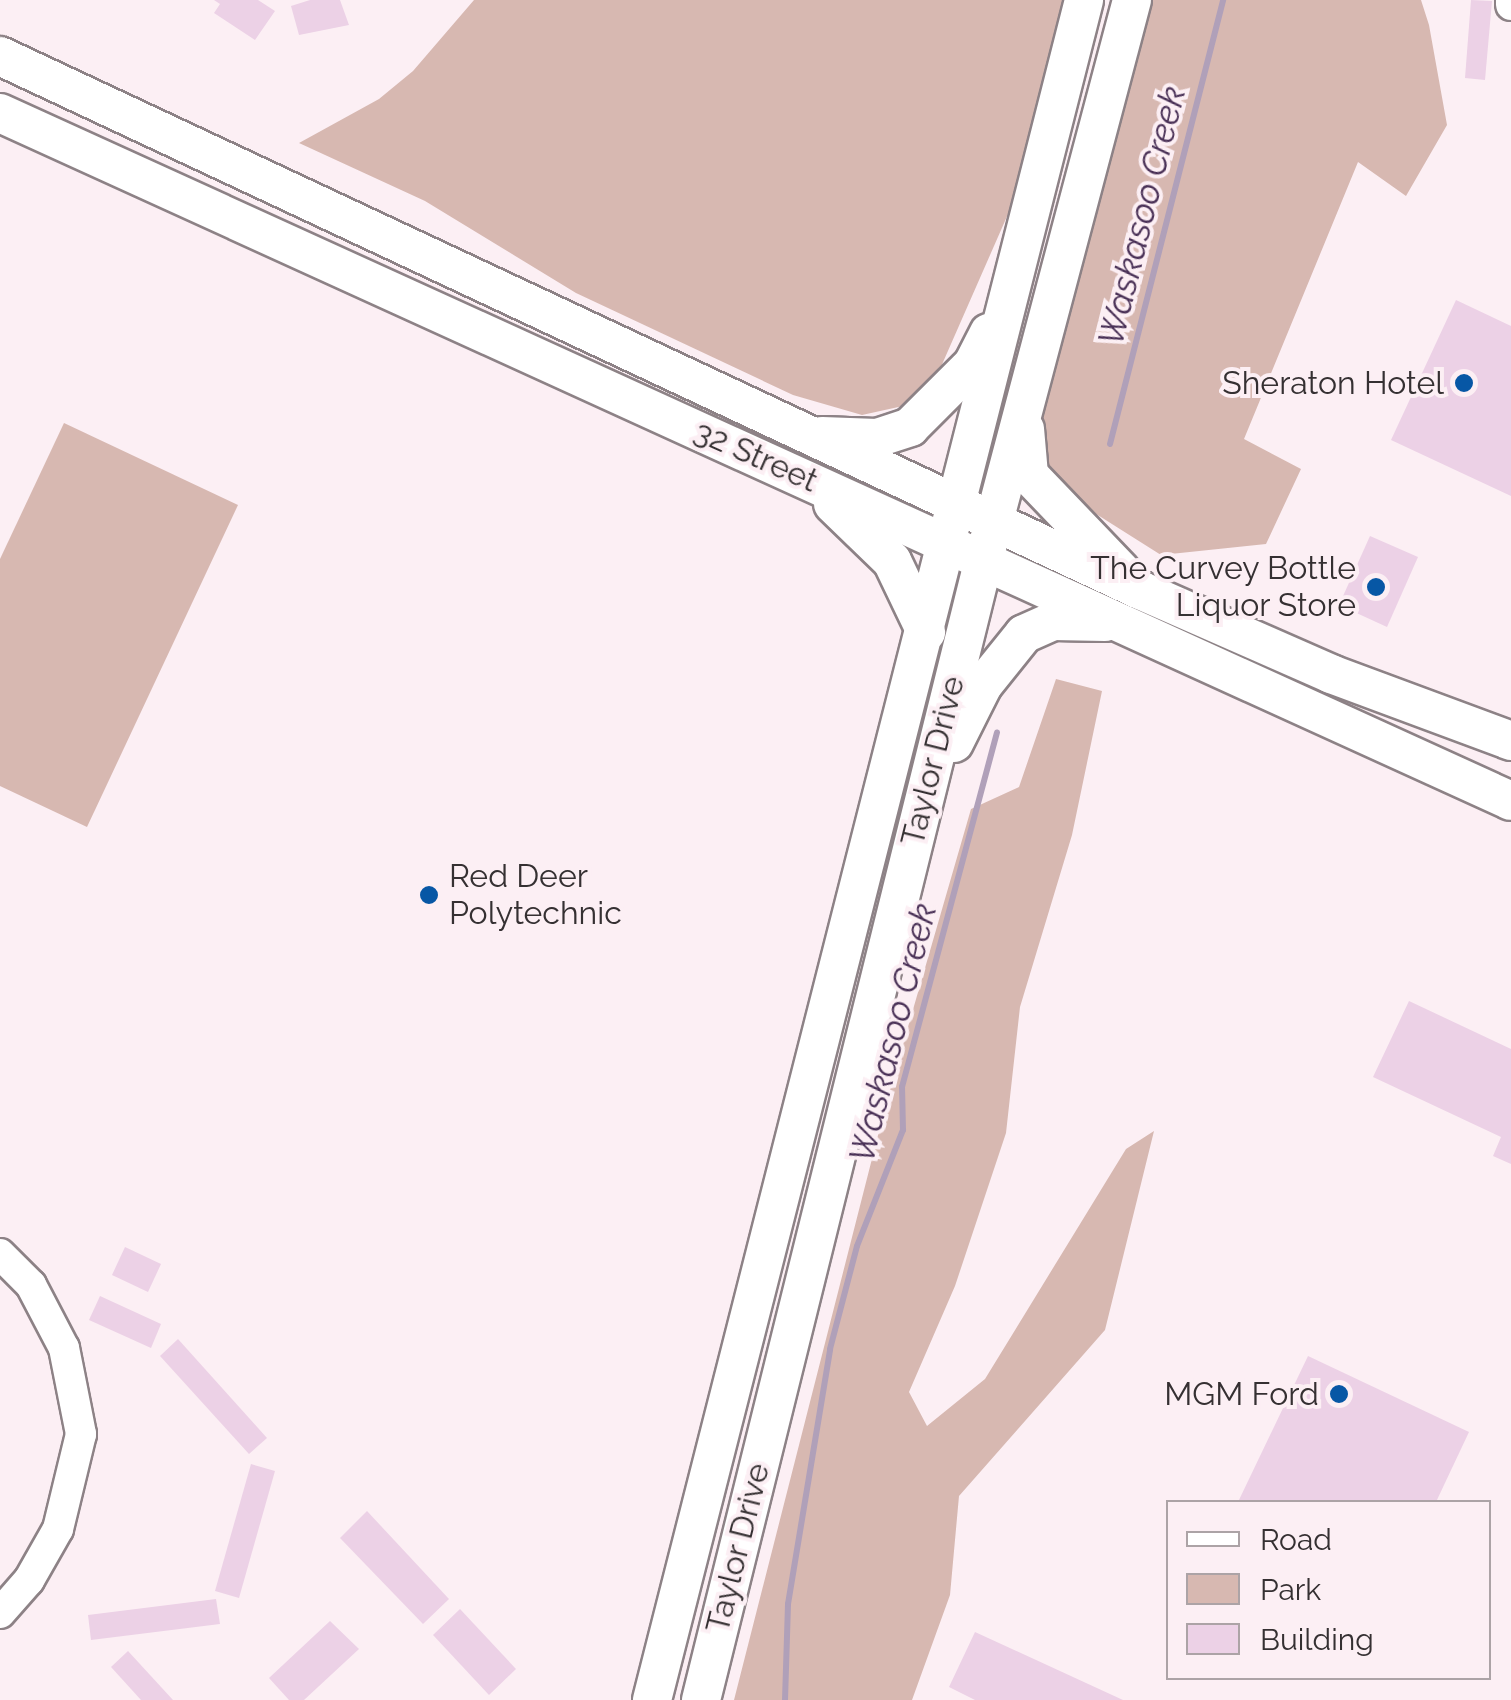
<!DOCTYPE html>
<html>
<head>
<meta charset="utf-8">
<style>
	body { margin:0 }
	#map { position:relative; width:1511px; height:1700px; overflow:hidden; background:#fceff4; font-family:Raleway,sans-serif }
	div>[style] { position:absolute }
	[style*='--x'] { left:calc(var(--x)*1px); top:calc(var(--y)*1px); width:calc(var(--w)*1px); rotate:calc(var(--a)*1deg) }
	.green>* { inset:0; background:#d7b8b1 }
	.stream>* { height:6px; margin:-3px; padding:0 3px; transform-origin:3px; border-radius:3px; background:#b0a0b9 }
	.building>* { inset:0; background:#ecd1e6 }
	.roads { filter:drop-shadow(2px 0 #8d8286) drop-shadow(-2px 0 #8d8286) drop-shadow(0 2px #8d8286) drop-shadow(0 -2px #8d8286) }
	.minor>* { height:30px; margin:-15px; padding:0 15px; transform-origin:15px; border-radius:15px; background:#fff }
	.major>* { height:38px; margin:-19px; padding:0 19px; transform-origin:19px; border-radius:19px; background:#fff }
	.dots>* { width:28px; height:28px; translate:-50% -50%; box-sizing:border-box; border:5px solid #fceff4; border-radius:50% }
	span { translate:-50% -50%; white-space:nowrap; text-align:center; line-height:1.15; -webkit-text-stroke:8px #fceff4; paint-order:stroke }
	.poi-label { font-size:32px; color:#353032 }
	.right { translate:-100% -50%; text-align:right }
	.left { translate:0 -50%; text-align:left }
	.street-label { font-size:32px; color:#353032 }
	.water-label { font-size:35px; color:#493056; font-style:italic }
	.legend { position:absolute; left:1166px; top:1500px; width:325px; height:180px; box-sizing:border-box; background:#fceff4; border:2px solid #aca3a6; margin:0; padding:12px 18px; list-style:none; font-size:30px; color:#353032 }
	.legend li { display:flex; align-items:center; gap:20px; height:50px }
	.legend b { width:50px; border:2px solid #aca3a6 }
</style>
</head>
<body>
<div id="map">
	<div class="green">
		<div style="clip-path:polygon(474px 0,1064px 0,1012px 205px,933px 385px,903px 406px,862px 415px,793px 395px,576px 293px,425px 201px,299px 143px,379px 99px,413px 71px)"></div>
		<div style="clip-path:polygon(1140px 0,1421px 0,1429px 25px,1447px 125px,1406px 196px,1358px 162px,1244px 439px,1301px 469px,1266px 544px,1161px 555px,1074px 500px,1051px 477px,1039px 451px,1034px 426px)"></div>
		<div style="clip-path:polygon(64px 423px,238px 505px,87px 827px,0 786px,0 559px)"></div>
		<div style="clip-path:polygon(1056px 679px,1102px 691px,1072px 835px,1020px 1007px,1006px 1133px,955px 1286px,909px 1392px,927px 1426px,985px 1379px,1126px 1149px,1154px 1131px,1105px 1330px,959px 1496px,950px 1595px,912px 1700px,734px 1700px,888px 1096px,971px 809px,1019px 787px)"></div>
	</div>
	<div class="stream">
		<div style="--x:1110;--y:444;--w:458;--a:-75.7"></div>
		<div style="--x:785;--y:1700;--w:96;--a:-88.2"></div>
		<div style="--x:788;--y:1604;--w:258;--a:-80.6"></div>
		<div style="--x:830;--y:1349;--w:106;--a:-75.3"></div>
		<div style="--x:857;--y:1246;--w:125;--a:-68.4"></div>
		<div style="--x:903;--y:1130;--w:43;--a:-91.3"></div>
		<div style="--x:902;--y:1087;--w:367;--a:-75"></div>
	</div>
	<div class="building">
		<div style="clip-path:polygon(214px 0,258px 0,275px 11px,255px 40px,214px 13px,220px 4px)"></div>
		<div style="clip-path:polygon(310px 0,340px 0,349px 25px,299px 35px,291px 6px)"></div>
		<div style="clip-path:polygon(1471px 0,1492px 1px,1485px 80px,1465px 78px)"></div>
		<div style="clip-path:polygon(1456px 300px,1511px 326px,1511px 496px,1391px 440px)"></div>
		<div style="clip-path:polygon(1370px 536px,1418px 557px,1387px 627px,1339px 605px)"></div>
		<div style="clip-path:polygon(1409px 1001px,1511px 1049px,1511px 1164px,1493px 1156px,1501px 1137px,1373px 1077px)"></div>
		<div style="clip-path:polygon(125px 1247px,161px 1264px,148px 1292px,112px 1275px)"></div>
		<div style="clip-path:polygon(100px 1296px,161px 1324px,151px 1348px,89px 1320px)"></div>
		<div style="clip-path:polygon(178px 1339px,267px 1438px,249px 1454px,160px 1356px)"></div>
		<div style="clip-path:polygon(1308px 1356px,1469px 1432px,1436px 1502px,1238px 1502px)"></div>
		<div style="clip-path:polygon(251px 1464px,275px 1471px,239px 1598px,215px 1591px)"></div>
		<div style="clip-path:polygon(367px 1511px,449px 1599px,423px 1624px,340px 1538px)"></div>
		<div style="clip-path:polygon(216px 1599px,220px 1624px,91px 1640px,88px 1615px)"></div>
		<div style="clip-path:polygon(460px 1609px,516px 1669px,489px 1695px,433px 1635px)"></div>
		<div style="clip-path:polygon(330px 1621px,359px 1649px,304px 1700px,289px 1700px,269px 1678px)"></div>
		<div style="clip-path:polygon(975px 1632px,1123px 1700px,975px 1700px,949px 1687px)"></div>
		<div style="clip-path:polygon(128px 1651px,173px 1700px,141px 1700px,111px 1667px)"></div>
	</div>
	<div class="roads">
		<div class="minor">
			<div style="--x:1511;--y:0;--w:5;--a:90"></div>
			<div style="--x:0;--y:1254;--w:44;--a:45"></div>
			<div style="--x:31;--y:1285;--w:71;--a:62.4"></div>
			<div style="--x:64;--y:1348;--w:88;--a:78.8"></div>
			<div style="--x:81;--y:1434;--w:98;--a:103.6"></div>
			<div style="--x:58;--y:1529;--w:59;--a:119.6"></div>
			<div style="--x:29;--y:1580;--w:44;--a:131.3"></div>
		</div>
		<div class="major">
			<div style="--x:0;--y:56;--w:1259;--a:25.1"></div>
			<div style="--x:1140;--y:590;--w:209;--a:23.7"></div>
			<div style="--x:1331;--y:674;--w:192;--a:20.4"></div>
			<div style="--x:0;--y:113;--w:1660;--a:24.48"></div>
			<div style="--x:1025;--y:429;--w:46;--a:85"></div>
			<div style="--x:1029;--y:475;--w:133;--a:46.2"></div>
			<div style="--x:822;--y:436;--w:55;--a:2.1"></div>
			<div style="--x:877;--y:438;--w:35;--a:-18"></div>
			<div style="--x:910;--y:427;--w:89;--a:-45"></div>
			<div style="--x:973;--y:364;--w:35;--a:-63"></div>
			<div style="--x:833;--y:504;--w:82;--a:44"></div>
			<div style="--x:892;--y:561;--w:79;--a:64.4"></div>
			<div style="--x:954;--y:743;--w:65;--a:-63.4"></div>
			<div style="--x:983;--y:685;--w:65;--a:-51.2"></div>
			<div style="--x:1024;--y:634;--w:32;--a:-24"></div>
			<div style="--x:1053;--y:621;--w:52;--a:1.1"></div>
			<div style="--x:652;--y:1700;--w:1754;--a:-75.74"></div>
			<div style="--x:701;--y:1700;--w:1176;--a:-76.07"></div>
			<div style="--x:984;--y:559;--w:578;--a:-75.17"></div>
		</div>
	</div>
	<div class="dots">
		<div style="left:1464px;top:383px;background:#0757a5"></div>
		<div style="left:1376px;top:587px;background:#0757a5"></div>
		<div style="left:429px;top:895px;background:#0757a5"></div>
		<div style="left:1339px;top:1394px;background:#0757a5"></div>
	</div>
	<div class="poi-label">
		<span class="right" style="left:1444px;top:383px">Sheraton Hotel</span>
		<span class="right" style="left:1356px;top:587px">The Curvey Bottle<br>Liquor Store</span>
		<span class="left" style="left:449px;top:895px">Red Deer<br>Polytechnic</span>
		<span class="right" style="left:1319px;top:1394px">MGM Ford</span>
	</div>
	<div class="street-label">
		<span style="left:756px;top:456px;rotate:24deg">32 Street</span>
		<span style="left:933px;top:761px;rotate:-76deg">Taylor Drive</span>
		<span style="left:738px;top:1548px;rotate:-76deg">Taylor Drive</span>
	</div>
	<div class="water-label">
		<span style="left:1142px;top:216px;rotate:-76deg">Waskasoo Creek</span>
		<span style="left:893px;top:1033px;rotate:-76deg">Waskasoo Creek</span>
	</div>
	<ul class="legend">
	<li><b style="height:12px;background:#fff"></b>Road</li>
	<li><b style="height:28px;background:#d7b8b1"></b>Park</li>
	<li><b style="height:28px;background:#ecd1e6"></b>Building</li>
	</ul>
</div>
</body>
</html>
